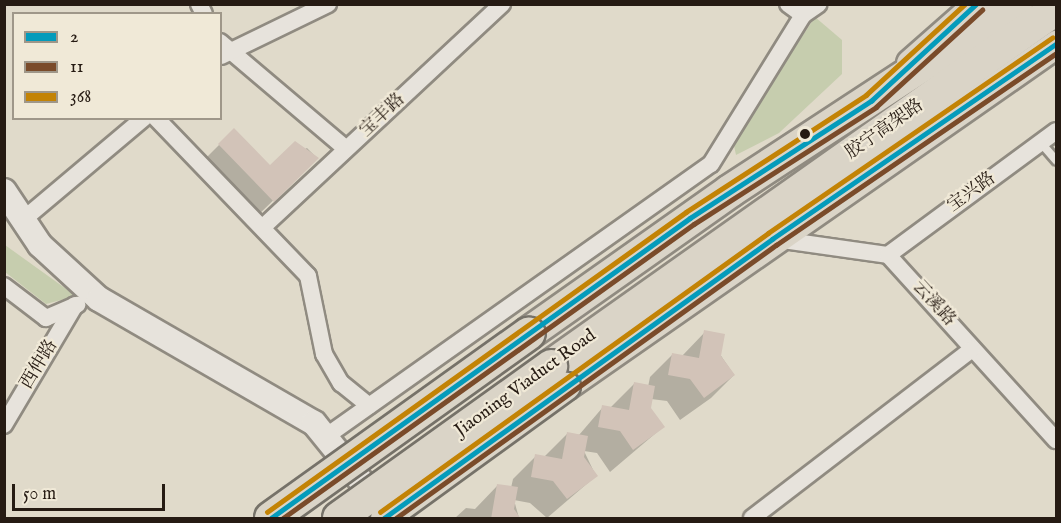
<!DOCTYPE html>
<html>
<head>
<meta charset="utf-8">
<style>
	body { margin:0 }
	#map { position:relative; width:1061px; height:523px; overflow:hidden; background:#e0daca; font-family:"IM FELL English","Noto Serif SC",serif }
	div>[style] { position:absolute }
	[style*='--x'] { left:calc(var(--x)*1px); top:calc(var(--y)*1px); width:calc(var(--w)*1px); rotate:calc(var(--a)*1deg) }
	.green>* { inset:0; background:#c6cdae }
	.shadow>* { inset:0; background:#0003 }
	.building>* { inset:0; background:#d2c3b8 }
	.roads { filter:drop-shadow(2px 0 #908b81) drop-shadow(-2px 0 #908b81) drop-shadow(0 2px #908b81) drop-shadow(0 -2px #908b81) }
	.lane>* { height:8px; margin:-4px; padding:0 4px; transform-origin:4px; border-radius:4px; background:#e7e3dc }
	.street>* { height:16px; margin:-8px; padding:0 8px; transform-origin:8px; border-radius:8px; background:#e7e3dc }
	.secondary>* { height:24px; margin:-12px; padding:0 12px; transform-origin:12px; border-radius:12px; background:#e7e3dc }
	.primary>* { height:27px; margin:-13.5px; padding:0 13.5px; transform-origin:13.5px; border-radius:13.5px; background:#dad4c7 }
	.highway>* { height:32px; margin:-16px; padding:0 16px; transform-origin:16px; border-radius:16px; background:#dad4c7 }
	.bridges { filter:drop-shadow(2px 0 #767269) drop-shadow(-2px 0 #767269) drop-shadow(0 2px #767269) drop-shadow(0 -2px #767269) }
	.primary-bridge>* { height:27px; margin:-13.5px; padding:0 13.5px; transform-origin:13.5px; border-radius:13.5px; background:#dad4c7 }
	.highway-bridge>* { height:32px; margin:-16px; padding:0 16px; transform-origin:16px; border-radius:16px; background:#dad4c7 }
	.bus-1>* { height:4.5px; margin:-2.25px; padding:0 2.25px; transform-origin:2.25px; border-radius:2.25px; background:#049bbb }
	.bus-2>* { height:4.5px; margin:-2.25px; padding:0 2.25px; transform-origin:2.25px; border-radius:2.25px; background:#7a4b2a }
	.bus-3>* { height:4.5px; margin:-2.25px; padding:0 2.25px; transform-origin:2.25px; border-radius:2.25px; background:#c38305 }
	.dots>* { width:16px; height:16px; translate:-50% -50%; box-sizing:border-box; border:3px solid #f0e9d7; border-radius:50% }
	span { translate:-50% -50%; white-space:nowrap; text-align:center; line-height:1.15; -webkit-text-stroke:4.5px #f0e9d7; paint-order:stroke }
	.street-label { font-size:18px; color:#261b13 }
	.frame { position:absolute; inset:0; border:6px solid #261b13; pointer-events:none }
	.legend { position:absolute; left:12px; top:12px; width:210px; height:108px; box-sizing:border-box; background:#f0e9d7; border:2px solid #9f9789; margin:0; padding:8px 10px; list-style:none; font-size:18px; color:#261b13 }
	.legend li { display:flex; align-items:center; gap:12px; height:30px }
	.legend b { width:30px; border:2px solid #9f9789 }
	.scale { position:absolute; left:12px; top:484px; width:153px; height:27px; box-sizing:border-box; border:3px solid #261b13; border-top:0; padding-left:8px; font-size:18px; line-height:21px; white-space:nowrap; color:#261b13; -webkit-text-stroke:4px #f0e9d7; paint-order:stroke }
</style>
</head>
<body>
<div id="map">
	<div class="green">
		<div style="clip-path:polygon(815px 17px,842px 40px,842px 74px,779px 133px,736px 155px,733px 141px)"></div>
		<div style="clip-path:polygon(5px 245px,76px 296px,46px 304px,5px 272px)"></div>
	</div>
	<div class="shadow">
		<div style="clip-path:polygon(234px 130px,270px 167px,307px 148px,317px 158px,250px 223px,196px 168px)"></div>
		<div style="clip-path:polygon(705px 332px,734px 375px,711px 398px,680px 420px,667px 401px,651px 399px,649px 408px,663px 427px,610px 472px,597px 453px,584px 451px,596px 476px,547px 518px,530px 503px,514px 500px,519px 518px,455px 518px,466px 508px,475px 509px,498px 485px,511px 488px,513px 479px,536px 456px,545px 456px,568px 433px,579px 435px,603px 407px,611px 407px,634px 384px,648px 387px,650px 377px,673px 354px,682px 356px)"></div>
	</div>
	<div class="building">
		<div style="clip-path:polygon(234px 128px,270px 165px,295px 141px,319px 158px,274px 202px,218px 144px)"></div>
		<div style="clip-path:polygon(704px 330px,725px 334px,721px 356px,735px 375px,704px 398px,690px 379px,668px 375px,672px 353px,699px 358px)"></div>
		<div style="clip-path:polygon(634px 382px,655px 386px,651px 408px,665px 427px,633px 450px,620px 431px,598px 427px,602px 405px,629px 410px)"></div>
		<div style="clip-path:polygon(567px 432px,588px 436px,584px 457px,598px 476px,567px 499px,553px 481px,531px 477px,535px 454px,562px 459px)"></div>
		<div style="clip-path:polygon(497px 484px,518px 487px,514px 509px,521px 519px,491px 519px)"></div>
	</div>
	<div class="roads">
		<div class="lane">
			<div style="--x:1041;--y:143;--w:23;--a:49"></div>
		</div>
		<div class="street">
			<div style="--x:199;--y:4;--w:11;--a:63"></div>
			<div style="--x:788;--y:4;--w:19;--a:36"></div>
			<div style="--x:220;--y:42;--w:165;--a:40.3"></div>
			<div style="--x:221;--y:56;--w:119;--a:-25.9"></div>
			<div style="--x:156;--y:118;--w:219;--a:46.1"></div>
			<div style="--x:308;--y:276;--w:80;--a:78.4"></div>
			<div style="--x:324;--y:354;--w:34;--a:60"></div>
			<div style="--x:341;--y:383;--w:36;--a:39"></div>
			<div style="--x:24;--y:219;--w:157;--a:-40.1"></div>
			<div style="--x:263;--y:227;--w:327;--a:-43"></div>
			<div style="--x:775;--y:239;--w:114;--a:8.1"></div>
			<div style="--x:888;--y:255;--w:250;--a:47.8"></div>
			<div style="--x:888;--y:255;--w:209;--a:-36.4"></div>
			<div style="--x:4;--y:286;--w:53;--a:37.3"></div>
			<div style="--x:46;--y:318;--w:34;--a:-23"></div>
			<div style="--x:4;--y:425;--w:139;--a:-59.4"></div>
			<div style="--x:328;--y:435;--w:469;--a:-35.3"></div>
			<div style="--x:711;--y:164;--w:175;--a:-58.3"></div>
			<div style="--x:803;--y:15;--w:19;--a:-35"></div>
			<div style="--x:752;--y:518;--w:277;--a:-37.5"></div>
		</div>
		<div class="secondary">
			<div style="--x:4;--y:191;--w:65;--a:56.3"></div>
			<div style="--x:40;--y:245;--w:80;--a:42.5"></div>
			<div style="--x:99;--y:299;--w:248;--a:30"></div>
			<div style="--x:314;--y:423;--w:108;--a:51"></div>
		</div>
		<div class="primary">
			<div style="--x:910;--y:63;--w:89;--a:-41.4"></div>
			<div style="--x:566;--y:386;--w:598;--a:-34.91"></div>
		</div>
		<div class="highway">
			<div style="--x:529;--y:333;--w:246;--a:-35.2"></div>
			<div style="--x:730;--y:191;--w:342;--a:-33.2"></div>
			<div style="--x:551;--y:366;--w:618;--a:-35.26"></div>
		</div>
	</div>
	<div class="bridges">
		<div class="primary-bridge">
			<div style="--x:384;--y:518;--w:225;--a:-36"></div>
		</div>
		<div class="highway-bridge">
			<div style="--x:271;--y:518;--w:317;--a:-35.6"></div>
			<div style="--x:339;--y:518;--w:261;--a:-35.6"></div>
		</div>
	</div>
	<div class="bus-1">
		<div style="--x:271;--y:518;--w:515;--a:-35.6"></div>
		<div style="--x:690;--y:218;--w:216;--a:-32.9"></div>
		<div style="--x:871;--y:101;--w:143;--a:-42.7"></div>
		<div style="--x:384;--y:518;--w:478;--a:-35.7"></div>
		<div style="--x:772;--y:239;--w:345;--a:-34.5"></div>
	</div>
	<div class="bus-2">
		<div style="--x:283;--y:518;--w:505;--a:-35.58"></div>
		<div style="--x:694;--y:224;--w:216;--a:-32.7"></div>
		<div style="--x:876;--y:107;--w:144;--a:-42.5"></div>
		<div style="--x:396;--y:518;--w:468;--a:-35.7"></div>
		<div style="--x:776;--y:245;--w:340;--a:-34.4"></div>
	</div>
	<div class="bus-3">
		<div style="--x:267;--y:512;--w:515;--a:-35.6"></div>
		<div style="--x:686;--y:212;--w:215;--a:-33"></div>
		<div style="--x:866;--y:95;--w:134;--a:-42.6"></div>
		<div style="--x:380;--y:512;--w:478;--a:-35.7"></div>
		<div style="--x:768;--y:233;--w:345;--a:-34.5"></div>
	</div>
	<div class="dots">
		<div style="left:805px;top:134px;background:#261b13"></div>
	</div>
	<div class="street-label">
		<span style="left:383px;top:116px;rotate:-43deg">宝丰路</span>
		<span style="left:885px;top:130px;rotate:-35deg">胶宁高架路</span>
		<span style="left:972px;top:193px;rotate:-36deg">宝兴路</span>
		<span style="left:933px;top:304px;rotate:48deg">云溪路</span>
		<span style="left:40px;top:365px;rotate:-59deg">西仲路</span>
		<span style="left:526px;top:384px;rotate:-36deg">Jiaoning Viaduct Road</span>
	</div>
	<div class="frame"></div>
	<ul class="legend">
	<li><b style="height:8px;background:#049bbb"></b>2</li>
	<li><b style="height:8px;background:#7a4b2a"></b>11</li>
	<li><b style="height:8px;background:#c38305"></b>368</li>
	</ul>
	<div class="scale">50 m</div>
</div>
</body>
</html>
